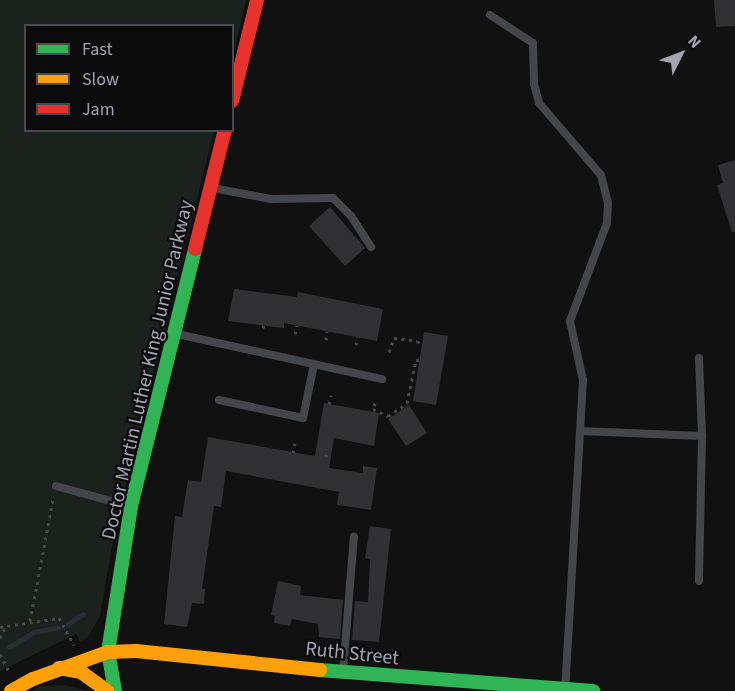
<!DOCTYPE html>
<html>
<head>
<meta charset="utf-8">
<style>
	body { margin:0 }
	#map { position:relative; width:735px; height:691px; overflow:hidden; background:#111; font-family:"Source Sans 3",sans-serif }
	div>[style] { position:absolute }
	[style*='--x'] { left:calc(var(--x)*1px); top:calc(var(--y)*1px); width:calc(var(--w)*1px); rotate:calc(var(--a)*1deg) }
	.green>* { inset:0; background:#1b211d }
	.stream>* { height:5px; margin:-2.5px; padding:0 2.5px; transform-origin:2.5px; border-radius:2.5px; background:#2a2d34 }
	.building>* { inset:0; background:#313133 }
	.path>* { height:3px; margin-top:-1.5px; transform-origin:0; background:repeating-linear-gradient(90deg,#47474b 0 3px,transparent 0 7.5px) }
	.lane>* { height:8px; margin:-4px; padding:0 4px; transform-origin:4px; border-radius:4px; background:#45464a }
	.fast>* { height:14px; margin:-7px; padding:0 7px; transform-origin:7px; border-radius:7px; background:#30b455 }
	.slow>* { height:14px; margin:-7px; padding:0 7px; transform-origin:7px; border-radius:7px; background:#ff9f0a }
	.jam>* { height:14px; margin:-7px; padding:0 7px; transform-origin:7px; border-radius:7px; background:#e5322d }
	.slow-bridge>* { height:14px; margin:-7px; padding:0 7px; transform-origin:7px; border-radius:7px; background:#ff9f0a }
	span { translate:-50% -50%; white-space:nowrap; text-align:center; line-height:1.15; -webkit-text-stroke:4.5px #0c0b0c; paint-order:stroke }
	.street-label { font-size:20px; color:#a3a4b1 }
	.legend { position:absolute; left:24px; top:24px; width:210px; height:108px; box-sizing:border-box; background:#0c0b0c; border:2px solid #48484e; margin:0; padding:8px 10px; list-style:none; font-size:18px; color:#a3a4b1 }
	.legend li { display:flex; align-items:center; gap:12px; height:30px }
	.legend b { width:30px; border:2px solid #48484e }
	.north { position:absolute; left:651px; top:24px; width:60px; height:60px; -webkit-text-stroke:4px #0c0b0c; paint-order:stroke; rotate:48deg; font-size:16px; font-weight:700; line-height:24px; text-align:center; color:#a3a4b1 }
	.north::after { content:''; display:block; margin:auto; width:21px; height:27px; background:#a3a4b1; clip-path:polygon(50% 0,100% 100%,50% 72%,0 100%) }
</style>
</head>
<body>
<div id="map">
	<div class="green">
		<div style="clip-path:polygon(0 0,246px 0,233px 55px,232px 26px,26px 26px,26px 130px,214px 131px,115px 529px,100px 616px,88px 637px,80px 642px,76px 634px,0 671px)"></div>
		<div style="clip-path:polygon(65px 685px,88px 691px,31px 691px,40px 686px)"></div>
	</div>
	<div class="stream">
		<div style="--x:68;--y:624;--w:18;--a:-34"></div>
		<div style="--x:9;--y:647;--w:29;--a:-31"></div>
		<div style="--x:34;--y:632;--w:25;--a:-11"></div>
	</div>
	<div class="building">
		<div style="clip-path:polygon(714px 0,735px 0,735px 26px,716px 27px)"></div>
		<div style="clip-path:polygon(735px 160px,735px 232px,732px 232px,717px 185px,723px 183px,718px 165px)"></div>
		<div style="clip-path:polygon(330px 207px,365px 248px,345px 266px,309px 226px)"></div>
		<div style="clip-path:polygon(234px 289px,297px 297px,298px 292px,383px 309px,377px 341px,284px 323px,284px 328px,228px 321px)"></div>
		<div style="clip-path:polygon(424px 332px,448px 336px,436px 405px,413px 401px)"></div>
		<div style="clip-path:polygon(324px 403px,379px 413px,374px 446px,334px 438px,329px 468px,363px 473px,363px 466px,377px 468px,371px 510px,337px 505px,339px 492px,226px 471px,221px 507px,214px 506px,202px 589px,205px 589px,204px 604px,192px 603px,187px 627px,164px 624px,175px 516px,182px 517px,188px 480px,201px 482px,208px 437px,315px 456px)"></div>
		<div style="clip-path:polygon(409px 405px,427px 433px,406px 446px,388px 419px)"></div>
		<div style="clip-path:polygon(370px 526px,391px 529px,379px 642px,352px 640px,355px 601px,368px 602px,370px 559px,365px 558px)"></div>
		<div style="clip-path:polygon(278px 581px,301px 586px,300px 595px,343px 600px,340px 639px,319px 637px,318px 624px,292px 619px,290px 626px,274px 623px,275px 616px,271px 615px)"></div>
	</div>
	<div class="path">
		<div style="--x:263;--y:328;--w:4;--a:-76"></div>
		<div style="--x:295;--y:334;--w:9;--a:-77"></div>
		<div style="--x:326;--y:340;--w:9;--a:-84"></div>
		<div style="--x:356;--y:345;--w:8;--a:-76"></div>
		<div style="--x:389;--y:352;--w:15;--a:-70"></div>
		<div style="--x:394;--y:338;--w:23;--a:7"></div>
		<div style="--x:417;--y:341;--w:6;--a:39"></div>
		<div style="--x:375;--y:403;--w:6;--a:108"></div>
		<div style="--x:373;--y:409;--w:17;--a:25"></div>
		<div style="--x:388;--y:416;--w:23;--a:-34"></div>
		<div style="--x:407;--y:403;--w:44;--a:-78.2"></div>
		<div style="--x:416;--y:360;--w:3;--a:0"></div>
		<div style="--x:329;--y:404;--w:9;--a:-77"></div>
		<div style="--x:293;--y:453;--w:10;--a:-79"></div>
		<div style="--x:326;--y:457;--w:8;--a:-83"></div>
		<div style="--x:30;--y:621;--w:124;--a:-79.3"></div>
		<div style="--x:0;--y:627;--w:60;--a:-8.7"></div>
		<div style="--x:59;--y:618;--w:31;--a:61"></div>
		<div style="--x:0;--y:638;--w:13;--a:-63"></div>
		<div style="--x:0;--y:654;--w:18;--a:63"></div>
	</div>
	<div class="lane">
		<div style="--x:490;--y:15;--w:51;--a:33.1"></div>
		<div style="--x:533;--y:43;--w:41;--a:88.6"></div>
		<div style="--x:534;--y:84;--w:20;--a:75"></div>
		<div style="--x:539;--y:103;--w:95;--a:49.3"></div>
		<div style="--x:601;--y:175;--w:29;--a:76"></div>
		<div style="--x:608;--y:203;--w:20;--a:93"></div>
		<div style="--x:607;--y:223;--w:105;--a:110.7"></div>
		<div style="--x:570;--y:321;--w:60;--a:77.6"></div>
		<div style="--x:583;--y:380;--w:309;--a:93.3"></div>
		<div style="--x:213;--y:188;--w:59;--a:10.7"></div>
		<div style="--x:271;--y:199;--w:62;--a:-0.9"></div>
		<div style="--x:333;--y:198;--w:25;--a:45"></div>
		<div style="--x:351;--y:216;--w:37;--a:57"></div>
		<div style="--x:177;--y:334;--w:210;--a:12.4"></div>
		<div style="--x:699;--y:358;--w:78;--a:87.8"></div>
		<div style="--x:219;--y:400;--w:86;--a:12.1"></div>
		<div style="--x:303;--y:418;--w:55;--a:-78.5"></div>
		<div style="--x:580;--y:431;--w:122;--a:2.3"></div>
		<div style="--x:702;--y:436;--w:145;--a:91.2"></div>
		<div style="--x:56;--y:486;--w:76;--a:15.3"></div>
		<div style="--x:343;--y:672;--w:136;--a:-85.4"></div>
	</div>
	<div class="fast">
		<div style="--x:320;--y:670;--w:274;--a:4.4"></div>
		<div style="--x:115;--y:691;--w:40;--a:-100"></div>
		<div style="--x:108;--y:652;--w:148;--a:-81"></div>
		<div style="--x:131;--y:506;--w:265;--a:-76"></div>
	</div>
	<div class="slow">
		<div style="--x:59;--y:668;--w:22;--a:10"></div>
		<div style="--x:81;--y:672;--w:32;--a:36"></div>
		<div style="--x:33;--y:679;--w:80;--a:-19.8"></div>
		<div style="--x:108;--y:652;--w:28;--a:-2"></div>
		<div style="--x:136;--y:651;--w:185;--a:5.9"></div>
	</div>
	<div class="jam">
		<div style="--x:232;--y:101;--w:104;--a:-76.1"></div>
		<div style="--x:195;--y:249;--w:123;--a:-75.9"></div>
	</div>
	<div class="slow-bridge">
		<div style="--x:11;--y:691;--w:25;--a:-29"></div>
	</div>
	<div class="street-label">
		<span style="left:148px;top:370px;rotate:-77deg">Doctor Martin Luther King Junior Parkway</span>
		<span style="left:352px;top:654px;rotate:6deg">Ruth Street</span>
	</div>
	<ul class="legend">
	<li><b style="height:8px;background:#30b455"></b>Fast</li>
	<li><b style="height:8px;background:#ff9f0a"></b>Slow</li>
	<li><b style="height:8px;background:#e5322d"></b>Jam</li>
	</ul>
	<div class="north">N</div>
</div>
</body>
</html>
